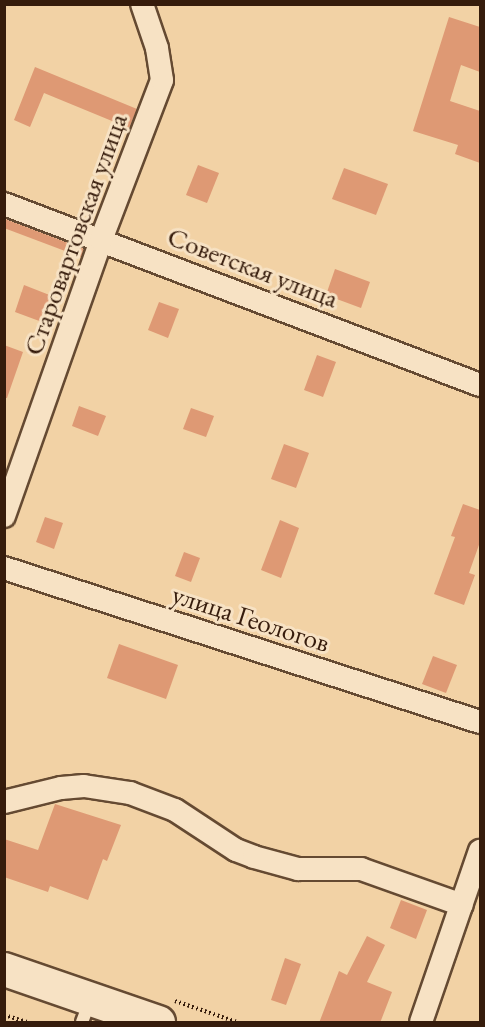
<!DOCTYPE html>
<html>
<head>
<meta charset="utf-8">
<style>
	body { margin:0 }
	#map { position:relative; width:485px; height:1027px; overflow:hidden; background:#f2d2a5; font-family:"EB Garamond",serif }
	div>[style] { position:absolute }
	[style*='--x'] { left:calc(var(--x)*1px); top:calc(var(--y)*1px); width:calc(var(--w)*1px); rotate:calc(var(--a)*1deg) }
	.building>* { inset:0; background:#de9974 }
	.path>* { height:4px; margin-top:-2px; transform-origin:0; background:repeating-linear-gradient(90deg,#361c0c 0 1.5px,transparent 0 4.5px) }
	.roads { filter:drop-shadow(2px 0 #654a32) drop-shadow(-2px 0 #654a32) drop-shadow(0 2px #654a32) drop-shadow(0 -2px #654a32) }
	.service>* { height:12px; margin:-6px; padding:0 6px; transform-origin:6px; border-radius:6px; background:#f7e2c4 }
	.minor>* { height:22px; margin:-11px; padding:0 11px; transform-origin:11px; border-radius:11px; background:#f7e2c4 }
	.secondary>* { height:33px; margin:-16.5px; padding:0 16.5px; transform-origin:16.5px; border-radius:16.5px; background:#f7e2c4 }
	span { translate:-50% -50%; white-space:nowrap; text-align:center; line-height:1.15; -webkit-text-stroke:6px #f7e2c4; paint-order:stroke }
	.street-label { font-size:27px; color:#361c0c }
	.frame { position:absolute; inset:0; border:6px solid #361c0c; pointer-events:none }
</style>
</head>
<body>
<div id="map">
	<div class="building">
		<div style="clip-path:polygon(449px 17px,480px 27px,480px 72px,461px 65px,450px 101px,480px 111px,480px 163px,455px 154px,458px 145px,413px 131px)"></div>
		<div style="clip-path:polygon(35px 67px,137px 109px,129px 128px,44px 93px,30px 127px,14px 120px)"></div>
		<div style="clip-path:polygon(198px 165px,219px 173px,207px 203px,186px 195px)"></div>
		<div style="clip-path:polygon(344px 168px,388px 184px,376px 215px,332px 199px)"></div>
		<div style="clip-path:polygon(5px 219px,84px 249px,81px 257px,4px 228px)"></div>
		<div style="clip-path:polygon(335px 269px,370px 282px,361px 308px,326px 295px)"></div>
		<div style="clip-path:polygon(24px 285px,52px 296px,42px 322px,15px 312px)"></div>
		<div style="clip-path:polygon(159px 302px,179px 309px,168px 338px,148px 330px)"></div>
		<div style="clip-path:polygon(4px 345px,23px 352px,7px 398px,4px 398px)"></div>
		<div style="clip-path:polygon(317px 355px,336px 362px,323px 397px,304px 390px)"></div>
		<div style="clip-path:polygon(79px 406px,106px 416px,98px 436px,72px 426px)"></div>
		<div style="clip-path:polygon(191px 408px,214px 416px,206px 437px,183px 429px)"></div>
		<div style="clip-path:polygon(284px 444px,309px 453px,296px 488px,271px 479px)"></div>
		<div style="clip-path:polygon(463px 504px,480px 510px,480px 542px,469px 573px,475px 575px,464px 605px,434px 594px,455px 537px,451px 536px)"></div>
		<div style="clip-path:polygon(45px 517px,63px 523px,54px 549px,36px 542px)"></div>
		<div style="clip-path:polygon(280px 520px,299px 528px,281px 578px,261px 570px)"></div>
		<div style="clip-path:polygon(184px 552px,200px 558px,191px 582px,175px 576px)"></div>
		<div style="clip-path:polygon(119px 644px,178px 665px,166px 699px,107px 678px)"></div>
		<div style="clip-path:polygon(433px 656px,457px 665px,446px 693px,422px 684px)"></div>
		<div style="clip-path:polygon(55px 804px,121px 825px,107px 861px,103px 859px,88px 900px,50px 886px,48px 892px,4px 877px,4px 839px,38px 850px)"></div>
		<div style="clip-path:polygon(401px 900px,427px 910px,416px 939px,390px 928px)"></div>
		<div style="clip-path:polygon(367px 936px,385px 945px,367px 982px,392px 992px,380px 1023px,319px 1023px,339px 971px,347px 975px)"></div>
		<div style="clip-path:polygon(285px 958px,301px 964px,286px 1005px,271px 1000px)"></div>
	</div>
	<div class="path">
		<div style="--x:175;--y:1001;--w:65;--a:18.7"></div>
		<div style="--x:4;--y:1015;--w:24;--a:17"></div>
	</div>
	<div class="roads">
		<div class="service">
			<div style="--x:82;--y:1022;--w:22;--a:-69"></div>
		</div>
		<div class="minor">
			<div style="--x:4;--y:204;--w:509;--a:20.82"></div>
			<div style="--x:4;--y:516;--w:293;--a:-70.6"></div>
			<div style="--x:101;--y:240;--w:171;--a:-69.1"></div>
			<div style="--x:162;--y:80;--w:32;--a:-99"></div>
			<div style="--x:157;--y:48;--w:46;--a:-108.8"></div>
			<div style="--x:4;--y:568;--w:500;--a:17.93"></div>
			<div style="--x:4;--y:802;--w:59;--a:-13.8"></div>
			<div style="--x:61;--y:788;--w:23;--a:-5"></div>
			<div style="--x:84;--y:786;--w:47;--a:8.7"></div>
			<div style="--x:130;--y:793;--w:48;--a:20.7"></div>
			<div style="--x:175;--y:810;--w:73;--a:33.3"></div>
			<div style="--x:236;--y:850;--w:19;--a:21"></div>
			<div style="--x:254;--y:857;--w:46;--a:15.3"></div>
			<div style="--x:298;--y:869;--w:63;--a:0"></div>
			<div style="--x:361;--y:869;--w:107;--a:19.6"></div>
			<div style="--x:421;--y:1022;--w:181;--a:-71"></div>
		</div>
		<div class="secondary">
			<div style="--x:4;--y:969;--w:163;--a:19"></div>
		</div>
	</div>
	<div class="street-label">
		<span style="left:75px;top:234px;rotate:-70deg">Старовартовская улица</span>
		<span style="left:253px;top:267px;rotate:21deg">Советская улица</span>
		<span style="left:251px;top:618px;rotate:18deg">улица Геологов</span>
	</div>
	<div class="frame"></div>
</div>
</body>
</html>
